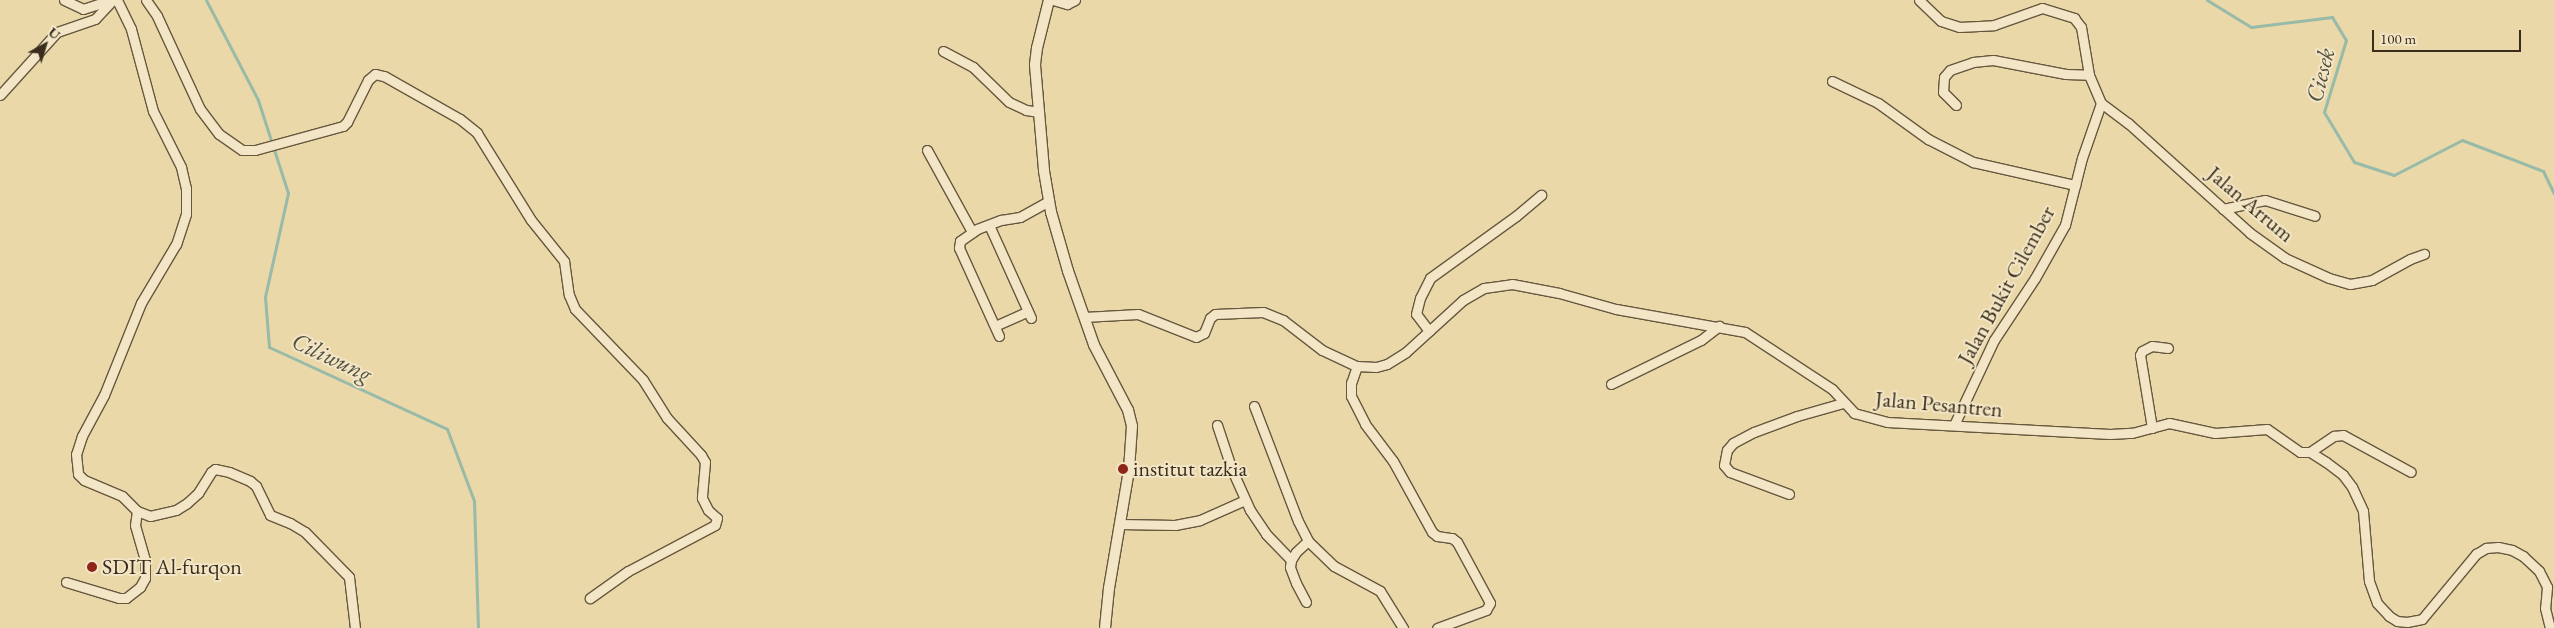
<!DOCTYPE html>
<html>
<head>
<meta charset="utf-8">
<style>
	body { margin:0 }
	#map { position:relative; width:2554px; height:628px; overflow:hidden; background:#ebd8a9; font-family:"EB Garamond",serif }
	div>[style] { position:absolute }
	[style*='--x'] { left:calc(var(--x)*1px); top:calc(var(--y)*1px); width:calc(var(--w)*1px); rotate:calc(var(--a)*1deg) }
	.stream>* { height:3px; margin:-1.5px; padding:0 1.5px; transform-origin:1.5px; border-radius:1.5px; background:#98baa8 }
	.roads { filter:drop-shadow(1px 0 #66583e) drop-shadow(-1px 0 #66583e) drop-shadow(0 1px #66583e) drop-shadow(0 -1px #66583e) }
	.minor>* { height:9px; margin:-4.5px; padding:0 4.5px; transform-origin:4.5px; border-radius:4.5px; background:#f2e6c7 }
	.tertiary>* { height:10px; margin:-5px; padding:0 5px; transform-origin:5px; border-radius:5px; background:#f2e6c7 }
	.dots>* { width:14px; height:14px; translate:-50% -50%; box-sizing:border-box; border:2px solid #f2e6c7; border-radius:50% }
	span { translate:-50% -50%; white-space:nowrap; text-align:center; line-height:1.15; -webkit-text-stroke:4px #f2e6c7; paint-order:stroke }
	.street-label { font-size:22px; color:#3a2d1b }
	.poi-label { font-size:22px; color:#3a2d1b }
	.left { translate:0 -50%; text-align:left }
	.water-label { font-size:24px; color:#52503e; font-style:italic }
	.north { position:absolute; left:20px; top:20px; width:50px; height:50px; -webkit-text-stroke:4px #f2e6c7; paint-order:stroke; rotate:39deg; font-size:14px; font-weight:700; line-height:20px; text-align:center; color:#3a2d1b }
	.north::after { content:''; display:block; margin:auto; width:18px; height:22px; background:#3a2d1b; clip-path:polygon(50% 0,100% 100%,50% 72%,0 100%) }
	.scale { position:absolute; left:2372px; top:30px; width:149px; height:22px; box-sizing:border-box; border:2px solid #3a2d1b; border-top:0; padding-left:6px; font-size:15px; line-height:18px; white-space:nowrap; color:#3a2d1b; -webkit-text-stroke:4px #f2e6c7; paint-order:stroke }
</style>
</head>
<body>
<div id="map">
	<div class="stream">
		<div style="--x:206;--y:0;--w:113;--a:62.5"></div>
		<div style="--x:258;--y:100;--w:98;--a:72.1"></div>
		<div style="--x:288;--y:193;--w:107;--a:102.5"></div>
		<div style="--x:265;--y:297;--w:50;--a:85.4"></div>
		<div style="--x:269;--y:347;--w:196;--a:24.7"></div>
		<div style="--x:447;--y:429;--w:77;--a:69.4"></div>
		<div style="--x:474;--y:501;--w:127;--a:88.2"></div>
		<div style="--x:2207;--y:0;--w:52;--a:31.5"></div>
		<div style="--x:2251;--y:27;--w:82;--a:-7"></div>
		<div style="--x:2332;--y:17;--w:27;--a:59"></div>
		<div style="--x:2346;--y:40;--w:75;--a:107"></div>
		<div style="--x:2324;--y:112;--w:58;--a:59"></div>
		<div style="--x:2354;--y:162;--w:42;--a:18"></div>
		<div style="--x:2394;--y:175;--w:76;--a:-27.2"></div>
		<div style="--x:2462;--y:140;--w:87;--a:20.9"></div>
		<div style="--x:2543;--y:171;--w:25;--a:64"></div>
	</div>
	<div class="roads">
		<div class="minor">
			<div style="--x:64;--y:0;--w:21;--a:25"></div>
			<div style="--x:83;--y:9;--w:28;--a:-18"></div>
			<div style="--x:117;--y:0;--w:32;--a:64"></div>
			<div style="--x:131;--y:29;--w:85;--a:75"></div>
			<div style="--x:153;--y:111;--w:63;--a:63.4"></div>
			<div style="--x:181;--y:167;--w:22;--a:77"></div>
			<div style="--x:186;--y:188;--w:26;--a:90"></div>
			<div style="--x:186;--y:214;--w:32;--a:108"></div>
			<div style="--x:176;--y:244;--w:69;--a:120.7"></div>
			<div style="--x:141;--y:303;--w:99;--a:111.9"></div>
			<div style="--x:104;--y:395;--w:47;--a:118.2"></div>
			<div style="--x:82;--y:436;--w:19;--a:108"></div>
			<div style="--x:76;--y:454;--w:20;--a:84"></div>
			<div style="--x:78;--y:474;--w:8;--a:45"></div>
			<div style="--x:84;--y:480;--w:41;--a:22.8"></div>
			<div style="--x:122;--y:496;--w:21;--a:45"></div>
			<div style="--x:137;--y:511;--w:14;--a:21"></div>
			<div style="--x:150;--y:516;--w:27;--a:-13"></div>
			<div style="--x:176;--y:510;--w:13;--a:-32"></div>
			<div style="--x:187;--y:503;--w:15;--a:-42"></div>
			<div style="--x:198;--y:493;--w:25;--a:-58"></div>
			<div style="--x:211;--y:472;--w:5;--a:-37"></div>
			<div style="--x:215;--y:469;--w:14;--a:12"></div>
			<div style="--x:229;--y:472;--w:23;--a:23"></div>
			<div style="--x:250;--y:481;--w:8;--a:40"></div>
			<div style="--x:256;--y:486;--w:32;--a:64"></div>
			<div style="--x:270;--y:515;--w:22;--a:22"></div>
			<div style="--x:290;--y:523;--w:17;--a:31"></div>
			<div style="--x:305;--y:532;--w:63;--a:45.6"></div>
			<div style="--x:349;--y:577;--w:51;--a:83.3"></div>
			<div style="--x:146;--y:0;--w:19;--a:55"></div>
			<div style="--x:157;--y:16;--w:102;--a:65.2"></div>
			<div style="--x:200;--y:109;--w:31;--a:53"></div>
			<div style="--x:219;--y:134;--w:28;--a:35"></div>
			<div style="--x:242;--y:150;--w:13;--a:0"></div>
			<div style="--x:255;--y:150;--w:91;--a:-15.3"></div>
			<div style="--x:343;--y:126;--w:6;--a:-45"></div>
			<div style="--x:347;--y:122;--w:47;--a:-63.4"></div>
			<div style="--x:368;--y:80;--w:9;--a:-41"></div>
			<div style="--x:375;--y:74;--w:9;--a:13"></div>
			<div style="--x:384;--y:76;--w:87;--a:29.5"></div>
			<div style="--x:460;--y:119;--w:22;--a:39"></div>
			<div style="--x:477;--y:133;--w:102;--a:58.2"></div>
			<div style="--x:531;--y:220;--w:53;--a:51.2"></div>
			<div style="--x:564;--y:261;--w:34;--a:82"></div>
			<div style="--x:569;--y:295;--w:15;--a:67"></div>
			<div style="--x:575;--y:309;--w:98;--a:46.2"></div>
			<div style="--x:643;--y:380;--w:45;--a:57.7"></div>
			<div style="--x:667;--y:418;--w:50;--a:47.4"></div>
			<div style="--x:701;--y:455;--w:8;--a:60"></div>
			<div style="--x:705;--y:462;--w:36;--a:95"></div>
			<div style="--x:702;--y:498;--w:13;--a:63"></div>
			<div style="--x:708;--y:510;--w:12;--a:42"></div>
			<div style="--x:717;--y:518;--w:7;--a:106"></div>
			<div style="--x:715;--y:525;--w:98;--a:152.1"></div>
			<div style="--x:628;--y:571;--w:47;--a:144.6"></div>
			<div style="--x:1053;--y:0;--w:15;--a:16"></div>
			<div style="--x:1067;--y:4;--w:9;--a:-27"></div>
			<div style="--x:1919;--y:0;--w:30;--a:44"></div>
			<div style="--x:1941;--y:21;--w:19;--a:18"></div>
			<div style="--x:1959;--y:27;--w:35;--a:-3"></div>
			<div style="--x:1994;--y:25;--w:51;--a:-19.5"></div>
			<div style="--x:2042;--y:8;--w:34;--a:17"></div>
			<div style="--x:2074;--y:18;--w:11;--a:52"></div>
			<div style="--x:2081;--y:27;--w:49;--a:80.5"></div>
			<div style="--x:2089;--y:75;--w:30;--a:67"></div>
			<div style="--x:2101;--y:103;--w:34;--a:37"></div>
			<div style="--x:2128;--y:123;--w:164;--a:42"></div>
			<div style="--x:2250;--y:233;--w:43;--a:35.5"></div>
			<div style="--x:2285;--y:258;--w:48;--a:24.4"></div>
			<div style="--x:2329;--y:278;--w:22;--a:16"></div>
			<div style="--x:2350;--y:284;--w:22;--a:-10"></div>
			<div style="--x:2372;--y:280;--w:43;--a:-28.9"></div>
			<div style="--x:2410;--y:259;--w:15;--a:-20"></div>
			<div style="--x:943;--y:51;--w:34;--a:28"></div>
			<div style="--x:973;--y:67;--w:50;--a:44.2"></div>
			<div style="--x:1009;--y:102;--w:19;--a:25"></div>
			<div style="--x:1026;--y:110;--w:13;--a:9"></div>
			<div style="--x:1832;--y:81;--w:51;--a:25.6"></div>
			<div style="--x:1878;--y:103;--w:62;--a:35.8"></div>
			<div style="--x:1928;--y:139;--w:51;--a:27.1"></div>
			<div style="--x:1973;--y:162;--w:105;--a:12.7"></div>
			<div style="--x:0;--y:95;--w:85;--a:-47.9"></div>
			<div style="--x:57;--y:32;--w:40;--a:-18.9"></div>
			<div style="--x:95;--y:19;--w:26;--a:-47"></div>
			<div style="--x:1956;--y:105;--w:18;--a:-135"></div>
			<div style="--x:1943;--y:92;--w:15;--a:-86"></div>
			<div style="--x:1944;--y:77;--w:9;--a:-49"></div>
			<div style="--x:1950;--y:70;--w:24;--a:-19"></div>
			<div style="--x:1973;--y:62;--w:20;--a:-6"></div>
			<div style="--x:1993;--y:60;--w:74;--a:10.9"></div>
			<div style="--x:2066;--y:74;--w:23;--a:2"></div>
			<div style="--x:927;--y:150;--w:94;--a:61.2"></div>
			<div style="--x:2223;--y:209;--w:43;--a:-12.1"></div>
			<div style="--x:2265;--y:200;--w:52;--a:17.7"></div>
			<div style="--x:989;--y:225;--w:102;--a:65.7"></div>
			<div style="--x:1084;--y:317;--w:54;--a:-3.2"></div>
			<div style="--x:1138;--y:314;--w:62;--a:21.6"></div>
			<div style="--x:1196;--y:337;--w:9;--a:-27"></div>
			<div style="--x:1204;--y:333;--w:16;--a:-68"></div>
			<div style="--x:1210;--y:318;--w:6;--a:-39"></div>
			<div style="--x:1215;--y:314;--w:48;--a:-2.4"></div>
			<div style="--x:1263;--y:312;--w:22;--a:22"></div>
			<div style="--x:1283;--y:320;--w:49;--a:37.6"></div>
			<div style="--x:1322;--y:350;--w:38;--a:25"></div>
			<div style="--x:1357;--y:366;--w:19;--a:3"></div>
			<div style="--x:1376;--y:367;--w:11;--a:-15"></div>
			<div style="--x:1387;--y:364;--w:22;--a:-32"></div>
			<div style="--x:1406;--y:352;--w:77;--a:-42.4"></div>
			<div style="--x:1463;--y:300;--w:24;--a:-30"></div>
			<div style="--x:1484;--y:288;--w:28;--a:-8"></div>
			<div style="--x:1512;--y:284;--w:48;--a:10.8"></div>
			<div style="--x:1559;--y:293;--w:59;--a:15.7"></div>
			<div style="--x:1616;--y:309;--w:131;--a:10.1"></div>
			<div style="--x:1745;--y:332;--w:104;--a:33.2"></div>
			<div style="--x:1832;--y:389;--w:33;--a:47"></div>
			<div style="--x:1854;--y:413;--w:34;--a:15"></div>
			<div style="--x:1887;--y:422;--w:223;--a:3.1"></div>
			<div style="--x:2110;--y:434;--w:22;--a:-3"></div>
			<div style="--x:2132;--y:433;--w:38;--a:-15"></div>
			<div style="--x:2169;--y:423;--w:47;--a:12.3"></div>
			<div style="--x:2215;--y:433;--w:52;--a:-4.4"></div>
			<div style="--x:2267;--y:429;--w:40;--a:34.9"></div>
			<div style="--x:2300;--y:452;--w:10;--a:0"></div>
			<div style="--x:2310;--y:452;--w:19;--a:32"></div>
			<div style="--x:2326;--y:462;--w:21;--a:37"></div>
			<div style="--x:2343;--y:475;--w:15;--a:53"></div>
			<div style="--x:2352;--y:487;--w:26;--a:65"></div>
			<div style="--x:2363;--y:511;--w:70;--a:85.1"></div>
			<div style="--x:2369;--y:581;--w:23;--a:70"></div>
			<div style="--x:2377;--y:603;--w:18;--a:47"></div>
			<div style="--x:2389;--y:616;--w:9;--a:32"></div>
			<div style="--x:2397;--y:621;--w:10;--a:6"></div>
			<div style="--x:2407;--y:622;--w:15;--a:-11"></div>
			<div style="--x:2422;--y:619;--w:85;--a:-50.3"></div>
			<div style="--x:2476;--y:554;--w:12;--a:-31"></div>
			<div style="--x:2486;--y:548;--w:12;--a:-5"></div>
			<div style="--x:2498;--y:547;--w:14;--a:12"></div>
			<div style="--x:2512;--y:550;--w:13;--a:29"></div>
			<div style="--x:2523;--y:556;--w:22;--a:43"></div>
			<div style="--x:2539;--y:571;--w:18;--a:63"></div>
			<div style="--x:2547;--y:587;--w:21;--a:95"></div>
			<div style="--x:2545;--y:608;--w:21;--a:76"></div>
			<div style="--x:995;--y:326;--w:36;--a:-24"></div>
			<div style="--x:1429;--y:331;--w:21;--a:-127"></div>
			<div style="--x:1416;--y:314;--w:16;--a:-76"></div>
			<div style="--x:1420;--y:298;--w:22;--a:-63"></div>
			<div style="--x:1430;--y:278;--w:106;--a:-35.8"></div>
			<div style="--x:1516;--y:216;--w:33;--a:-40"></div>
			<div style="--x:999;--y:336;--w:97;--a:-114.4"></div>
			<div style="--x:959;--y:248;--w:7;--a:-82"></div>
			<div style="--x:960;--y:241;--w:21;--a:-35"></div>
			<div style="--x:977;--y:229;--w:26;--a:-21"></div>
			<div style="--x:1001;--y:220;--w:19;--a:-9"></div>
			<div style="--x:1020;--y:217;--w:33;--a:-29"></div>
			<div style="--x:1357;--y:366;--w:18;--a:109"></div>
			<div style="--x:1351;--y:383;--w:13;--a:90"></div>
			<div style="--x:1351;--y:396;--w:31;--a:63"></div>
			<div style="--x:1365;--y:424;--w:46;--a:52.9"></div>
			<div style="--x:1393;--y:461;--w:81;--a:61.2"></div>
			<div style="--x:1432;--y:532;--w:6;--a:39"></div>
			<div style="--x:1437;--y:536;--w:15;--a:8"></div>
			<div style="--x:1452;--y:538;--w:6;--a:39"></div>
			<div style="--x:1457;--y:542;--w:69;--a:61.6"></div>
			<div style="--x:1490;--y:603;--w:8;--a:120"></div>
			<div style="--x:1486;--y:610;--w:52;--a:159.8"></div>
			<div style="--x:1611;--y:384;--w:100;--a:-26.1"></div>
			<div style="--x:1701;--y:340;--w:23;--a:-38"></div>
			<div style="--x:1254;--y:406;--w:123;--a:69.1"></div>
			<div style="--x:1298;--y:521;--w:22;--a:63"></div>
			<div style="--x:1308;--y:541;--w:36;--a:44"></div>
			<div style="--x:1334;--y:566;--w:52;--a:28.5"></div>
			<div style="--x:1380;--y:591;--w:44;--a:58.1"></div>
			<div style="--x:1217;--y:425;--w:47;--a:71.6"></div>
			<div style="--x:1232;--y:470;--w:44;--a:65.8"></div>
			<div style="--x:1250;--y:510;--w:29;--a:56"></div>
			<div style="--x:1266;--y:534;--w:36;--a:46"></div>
			<div style="--x:1954;--y:425;--w:94;--a:-64.8"></div>
			<div style="--x:1994;--y:340;--w:74;--a:-56.5"></div>
			<div style="--x:2035;--y:278;--w:61;--a:-60.5"></div>
			<div style="--x:2065;--y:225;--w:69;--a:-75.8"></div>
			<div style="--x:2082;--y:158;--w:58;--a:-70.9"></div>
			<div style="--x:2152;--y:428;--w:74;--a:-99.3"></div>
			<div style="--x:2140;--y:355;--w:4;--a:-63"></div>
			<div style="--x:2142;--y:351;--w:11;--a:-27"></div>
			<div style="--x:2152;--y:346;--w:16;--a:7"></div>
			<div style="--x:2310;--y:452;--w:29;--a:-34"></div>
			<div style="--x:2334;--y:436;--w:9;--a:-6"></div>
			<div style="--x:2343;--y:435;--w:77;--a:28.6"></div>
			<div style="--x:1789;--y:494;--w:63;--a:-159.6"></div>
			<div style="--x:1730;--y:472;--w:9;--a:-131"></div>
			<div style="--x:1724;--y:465;--w:15;--a:-79"></div>
			<div style="--x:1727;--y:450;--w:9;--a:-49"></div>
			<div style="--x:1733;--y:443;--w:24;--a:-28"></div>
			<div style="--x:1754;--y:432;--w:46;--a:-20.4"></div>
			<div style="--x:1797;--y:416;--w:48;--a:-15.8"></div>
			<div style="--x:1120;--y:524;--w:55;--a:1"></div>
			<div style="--x:1175;--y:525;--w:25;--a:-11"></div>
			<div style="--x:1200;--y:520;--w:49;--a:-24"></div>
			<div style="--x:66;--y:582;--w:55;--a:16.8"></div>
			<div style="--x:119;--y:598;--w:7;--a:0"></div>
			<div style="--x:126;--y:598;--w:18;--a:-38"></div>
			<div style="--x:140;--y:587;--w:10;--a:-61"></div>
			<div style="--x:145;--y:578;--w:18;--a:-90"></div>
			<div style="--x:145;--y:560;--w:36;--a:-106"></div>
			<div style="--x:135;--y:525;--w:14;--a:-82"></div>
			<div style="--x:1306;--y:602;--w:21;--a:-118"></div>
			<div style="--x:1296;--y:583;--w:17;--a:-111"></div>
			<div style="--x:1290;--y:567;--w:7;--a:-82"></div>
			<div style="--x:1291;--y:560;--w:9;--a:-58"></div>
			<div style="--x:1296;--y:552;--w:16;--a:-43"></div>
		</div>
		<div class="tertiary">
			<div style="--x:1049;--y:0;--w:49;--a:104"></div>
			<div style="--x:1037;--y:48;--w:17;--a:97"></div>
			<div style="--x:1035;--y:65;--w:106;--a:85.1"></div>
			<div style="--x:1044;--y:171;--w:42;--a:80.3"></div>
			<div style="--x:1051;--y:212;--w:61;--a:73.9"></div>
			<div style="--x:1068;--y:271;--w:78;--a:70.6"></div>
			<div style="--x:1094;--y:345;--w:73;--a:62.4"></div>
			<div style="--x:1128;--y:410;--w:16;--a:76"></div>
			<div style="--x:1132;--y:426;--w:44;--a:93.9"></div>
			<div style="--x:1129;--y:470;--w:120;--a:99.6"></div>
			<div style="--x:1109;--y:588;--w:40;--a:95.7"></div>
		</div>
	</div>
	<div class="dots">
		<div style="left:1123px;top:469px;background:#8f2418"></div>
		<div style="left:92px;top:567px;background:#8f2418"></div>
	</div>
	<div class="street-label">
		<span style="left:2251px;top:204px;rotate:40deg">Jalan Arrum</span>
		<span style="left:2006px;top:285px;rotate:-61deg">Jalan Bukit Cilember</span>
		<span style="left:1939px;top:404px;rotate:5deg">Jalan Pesantren</span>
	</div>
	<div class="poi-label">
		<span class="left" style="left:1133px;top:469px">institut tazkia</span>
		<span class="left" style="left:102px;top:567px">SDIT Al-furqon</span>
	</div>
	<div class="water-label">
		<span style="left:2320px;top:75px;rotate:-76deg">Ciesek</span>
		<span style="left:332px;top:357px;rotate:25deg">Ciliwung</span>
	</div>
	<div class="north">U</div>
	<div class="scale">100 m</div>
</div>
</body>
</html>
